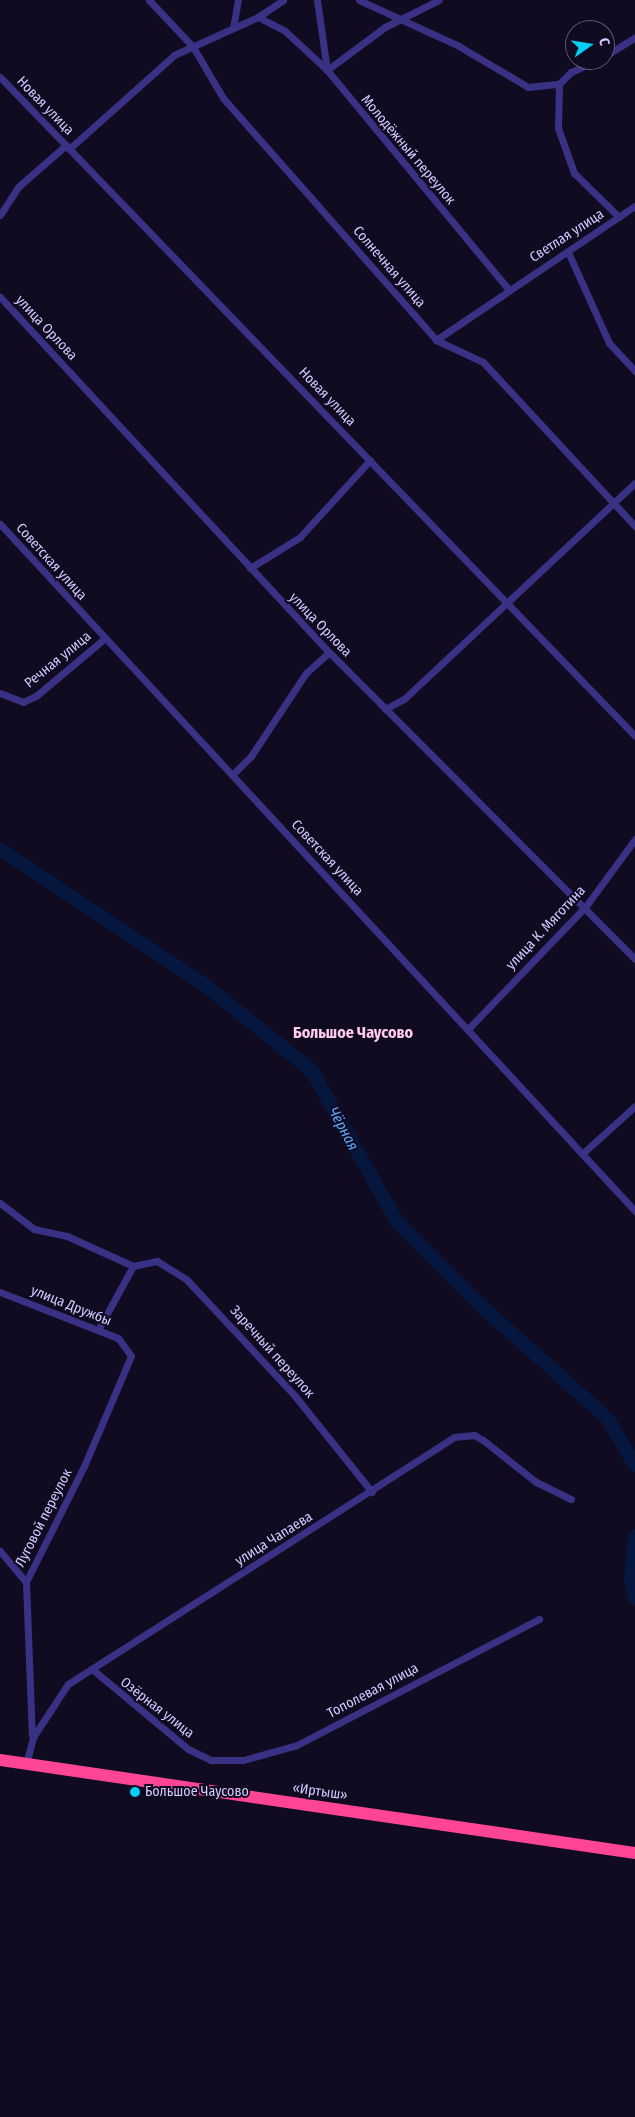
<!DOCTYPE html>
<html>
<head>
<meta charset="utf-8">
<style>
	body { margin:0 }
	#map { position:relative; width:635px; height:2117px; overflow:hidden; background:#100b20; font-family:"Fira Sans Condensed",sans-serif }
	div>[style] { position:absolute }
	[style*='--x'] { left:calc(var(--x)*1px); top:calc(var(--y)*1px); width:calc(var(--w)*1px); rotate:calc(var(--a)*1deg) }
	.river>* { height:14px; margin:-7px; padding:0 7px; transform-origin:7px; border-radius:7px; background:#05173f }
	.street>* { height:7px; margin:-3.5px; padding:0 3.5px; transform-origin:3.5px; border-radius:3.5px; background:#393183 }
	.highway>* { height:12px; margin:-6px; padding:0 6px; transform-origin:6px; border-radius:6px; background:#ff4593 }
	.dots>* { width:14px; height:14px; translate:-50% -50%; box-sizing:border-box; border:2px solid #100b20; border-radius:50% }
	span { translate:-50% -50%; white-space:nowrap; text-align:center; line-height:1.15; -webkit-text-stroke:4px #100b20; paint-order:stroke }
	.street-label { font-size:14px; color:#d3caff }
	.poi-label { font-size:14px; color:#d3caff }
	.left { translate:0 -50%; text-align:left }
	.water-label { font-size:15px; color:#58a8ff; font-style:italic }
	.quarter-label { font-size:16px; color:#ffcce9; font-weight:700 }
	.north { position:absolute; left:565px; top:20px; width:50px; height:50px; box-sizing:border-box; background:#100b20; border:1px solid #5e5779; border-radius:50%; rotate:77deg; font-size:14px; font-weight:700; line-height:20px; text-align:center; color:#d3caff }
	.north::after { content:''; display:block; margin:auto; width:18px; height:22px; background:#00cef5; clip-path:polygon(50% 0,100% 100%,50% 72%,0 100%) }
</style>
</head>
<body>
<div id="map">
	<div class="river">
		<div style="--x:0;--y:849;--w:247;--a:33.6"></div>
		<div style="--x:206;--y:986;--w:136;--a:38.7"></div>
		<div style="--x:312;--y:1071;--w:173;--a:60.6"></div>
		<div style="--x:397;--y:1222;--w:113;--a:45"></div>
		<div style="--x:477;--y:1302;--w:176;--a:41.8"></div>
		<div style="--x:608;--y:1419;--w:53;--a:59.6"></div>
		<div style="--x:635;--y:1536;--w:42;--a:95.4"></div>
		<div style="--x:631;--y:1578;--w:21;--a:79"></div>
	</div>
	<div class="street">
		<div style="--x:149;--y:0;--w:64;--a:46.9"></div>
		<div style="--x:193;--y:47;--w:59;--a:59.5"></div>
		<div style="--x:223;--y:98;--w:322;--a:48.6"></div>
		<div style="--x:436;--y:340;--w:52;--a:25.1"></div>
		<div style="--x:483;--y:362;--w:224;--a:47.2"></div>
		<div style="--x:317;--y:0;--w:71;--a:81.9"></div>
		<div style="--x:359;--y:0;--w:108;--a:24.7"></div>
		<div style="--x:457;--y:45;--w:82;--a:30.6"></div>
		<div style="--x:528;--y:87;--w:31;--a:-6"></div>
		<div style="--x:258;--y:17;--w:30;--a:-34"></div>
		<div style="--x:233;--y:28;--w:28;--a:-80"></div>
		<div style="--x:605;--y:56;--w:36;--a:-32"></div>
		<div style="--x:597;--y:60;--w:29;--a:155"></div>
		<div style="--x:571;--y:72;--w:17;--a:135"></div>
		<div style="--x:559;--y:84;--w:44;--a:91.3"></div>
		<div style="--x:558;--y:128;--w:48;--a:70.4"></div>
		<div style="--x:574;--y:173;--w:63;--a:44.4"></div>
		<div style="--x:327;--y:70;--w:72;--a:-36.6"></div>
		<div style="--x:385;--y:27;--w:60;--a:-26.6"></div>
		<div style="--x:0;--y:77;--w:915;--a:46.06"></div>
		<div style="--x:69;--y:149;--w:141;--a:-41.8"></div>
		<div style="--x:174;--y:55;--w:92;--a:-24.3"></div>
		<div style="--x:258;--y:17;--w:30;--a:27"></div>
		<div style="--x:285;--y:31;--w:57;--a:42.9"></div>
		<div style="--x:327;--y:70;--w:284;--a:50.4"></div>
		<div style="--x:0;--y:215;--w:33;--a:-57"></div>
		<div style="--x:18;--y:187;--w:64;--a:-41.2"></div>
		<div style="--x:568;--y:252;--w:100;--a:65.7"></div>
		<div style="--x:609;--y:343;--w:38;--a:47"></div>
		<div style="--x:0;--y:297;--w:484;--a:47.2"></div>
		<div style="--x:329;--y:652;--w:433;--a:45.1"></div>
		<div style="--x:436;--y:340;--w:240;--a:-34"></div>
		<div style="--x:0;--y:524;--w:936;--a:47.25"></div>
		<div style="--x:250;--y:568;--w:59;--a:-31.8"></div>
		<div style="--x:300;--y:537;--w:104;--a:-47.7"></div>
		<div style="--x:0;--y:693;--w:25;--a:21"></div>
		<div style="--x:23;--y:702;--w:14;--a:-25"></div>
		<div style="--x:36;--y:696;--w:89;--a:-40"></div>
		<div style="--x:385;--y:709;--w:21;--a:-28"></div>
		<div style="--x:404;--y:699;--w:316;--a:-43.1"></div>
		<div style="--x:232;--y:775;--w:27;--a:-45"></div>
		<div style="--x:251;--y:756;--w:100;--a:-56.5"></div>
		<div style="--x:306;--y:673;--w:31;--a:-42"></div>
		<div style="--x:469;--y:1028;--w:169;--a:-46.2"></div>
		<div style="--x:586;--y:906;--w:83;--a:-53.8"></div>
		<div style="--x:583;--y:1153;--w:70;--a:-42.1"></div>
		<div style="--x:0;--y:1203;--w:43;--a:37.4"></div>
		<div style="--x:34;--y:1229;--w:34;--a:12"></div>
		<div style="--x:67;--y:1236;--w:72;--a:24.4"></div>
		<div style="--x:133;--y:1266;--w:25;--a:-12"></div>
		<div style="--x:157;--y:1261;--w:36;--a:32"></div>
		<div style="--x:187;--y:1280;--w:158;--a:47"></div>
		<div style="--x:295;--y:1396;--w:123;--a:51.3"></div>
		<div style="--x:0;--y:1292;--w:127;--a:21.3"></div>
		<div style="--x:118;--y:1338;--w:22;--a:54"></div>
		<div style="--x:131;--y:1356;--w:120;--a:113.1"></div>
		<div style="--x:84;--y:1466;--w:130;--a:116.6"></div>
		<div style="--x:26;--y:1582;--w:153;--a:87.8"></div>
		<div style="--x:98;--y:1330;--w:73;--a:-61.3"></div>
		<div style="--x:0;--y:1551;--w:40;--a:50"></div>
		<div style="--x:92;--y:1669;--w:125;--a:39.8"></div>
		<div style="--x:188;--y:1749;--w:25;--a:26"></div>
		<div style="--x:211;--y:1760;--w:32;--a:0"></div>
		<div style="--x:243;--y:1760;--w:56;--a:-15.5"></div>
		<div style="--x:297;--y:1745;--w:273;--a:-27.5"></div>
		<div style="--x:26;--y:1764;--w:28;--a:-75"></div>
		<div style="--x:33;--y:1737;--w:64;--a:-56.6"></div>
		<div style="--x:68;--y:1684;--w:458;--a:-32.6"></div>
		<div style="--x:454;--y:1437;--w:20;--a:-6"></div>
		<div style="--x:474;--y:1435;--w:10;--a:29"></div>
		<div style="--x:483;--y:1440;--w:68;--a:38.4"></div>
		<div style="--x:536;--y:1482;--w:39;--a:26"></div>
	</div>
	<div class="highway">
		<div style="--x:0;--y:1760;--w:642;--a:8.33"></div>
	</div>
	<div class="dots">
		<div style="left:135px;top:1792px;background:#00cef5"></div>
	</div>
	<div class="street-label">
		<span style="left:45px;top:106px;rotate:46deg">Новая улица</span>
		<span style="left:408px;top:150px;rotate:50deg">Молодёжный переулок</span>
		<span style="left:567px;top:236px;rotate:-33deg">Светлая улица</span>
		<span style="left:389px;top:267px;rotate:49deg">Солнечная улица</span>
		<span style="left:46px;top:328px;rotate:47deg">улица Орлова</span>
		<span style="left:327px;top:397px;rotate:46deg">Новая улица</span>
		<span style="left:51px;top:562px;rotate:48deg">Советская улица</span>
		<span style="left:320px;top:625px;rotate:46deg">улица Орлова</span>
		<span style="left:58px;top:660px;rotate:-39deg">Речная улица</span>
		<span style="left:327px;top:858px;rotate:47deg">Советская улица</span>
		<span style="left:546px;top:928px;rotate:-47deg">улица К. Мяготина</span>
		<span style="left:71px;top:1306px;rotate:22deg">улица Дружбы</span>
		<span style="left:272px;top:1352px;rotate:48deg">Заречный переулок</span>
		<span style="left:44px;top:1518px;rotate:-63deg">Луговой переулок</span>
		<span style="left:274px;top:1539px;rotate:-32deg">улица Чапаева</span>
		<span style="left:373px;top:1691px;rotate:-28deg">Тополевая улица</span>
		<span style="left:157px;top:1708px;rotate:38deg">Озёрная улица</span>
		<span style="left:320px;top:1792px;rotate:8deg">«Иртыш»</span>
	</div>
	<div class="poi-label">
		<span class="left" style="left:145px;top:1792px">Большое Чаусово</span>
	</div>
	<div class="water-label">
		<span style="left:343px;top:1129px;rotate:62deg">Чёрная</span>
	</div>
	<div class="quarter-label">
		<span style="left:353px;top:1033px">Большое Чаусово</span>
	</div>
	<div class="north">С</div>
</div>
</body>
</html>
